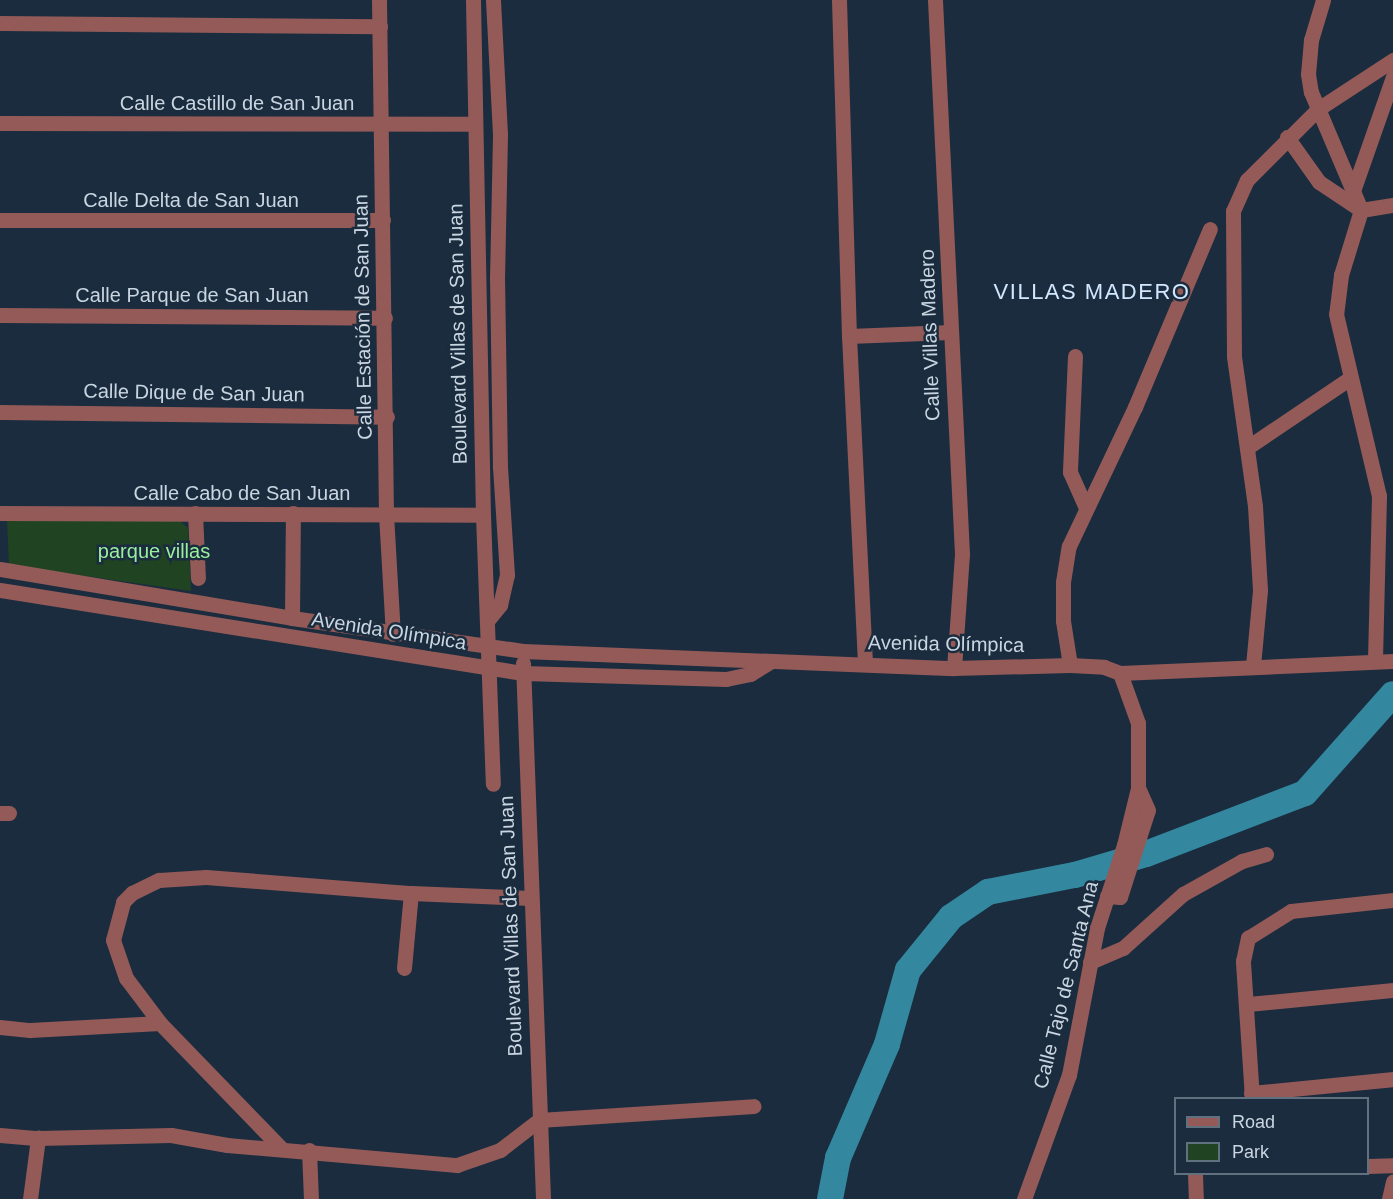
<!DOCTYPE html>
<html>
<head>
<meta charset="utf-8">
<style>
	body { margin:0 }
	#map { position:relative; width:1393px; height:1199px; overflow:hidden; background:#1a2c3e; font-family:Arial,sans-serif }
	div>[style] { position:absolute }
	[style*='--x'] { left:calc(var(--x)*1px); top:calc(var(--y)*1px); width:calc(var(--w)*1px); rotate:calc(var(--a)*1deg) }
	.green>* { inset:0; background:#204422 }
	.river>* { height:26px; margin:-13px; padding:0 13px; transform-origin:13px; border-radius:13px; background:#33879e }
	.minor>* { height:15px; margin:-7.5px; padding:0 7.5px; transform-origin:7.5px; border-radius:7.5px; background:#935a58 }
	span { translate:-50% -50%; white-space:nowrap; text-align:center; line-height:1.15; -webkit-text-stroke:5px #1a2c3e; paint-order:stroke }
	.street-label { font-size:20px; color:#c9d5e0 }
	.park-label { font-size:20px; color:#9aef9d }
	.quarter-label { font-size:22px; color:#d0e7fe; letter-spacing:1.5px }
	.legend { position:absolute; left:1174px; top:1097px; width:195px; height:78px; box-sizing:border-box; background:#1a2c3e; border:2px solid #60707f; margin:0; padding:8px 10px; list-style:none; font-size:18px; color:#c9d5e0 }
	.legend li { display:flex; align-items:center; gap:12px; height:30px }
	.legend b { width:30px; border:2px solid #60707f }
</style>
</head>
<body>
<div id="map">
	<div class="green">
		<div style="clip-path:polygon(175px 517px,188px 528px,191px 591px,9px 565px,7px 520px)"></div>
	</div>
	<div class="river">
		<div style="--x:830;--y:1199;--w:42;--a:-79"></div>
		<div style="--x:838;--y:1158;--w:124;--a:-66.7"></div>
		<div style="--x:887;--y:1044;--w:77;--a:-74.2"></div>
		<div style="--x:908;--y:970;--w:68;--a:-50.9"></div>
		<div style="--x:951;--y:917;--w:45;--a:-34"></div>
		<div style="--x:988;--y:892;--w:89;--a:-11.1"></div>
		<div style="--x:1075;--y:875;--w:74;--a:-16.5"></div>
		<div style="--x:1146;--y:854;--w:170;--a:-21"></div>
		<div style="--x:1305;--y:793;--w:132;--a:-48.4"></div>
	</div>
	<div class="minor">
		<div style="--x:379;--y:0;--w:514;--a:89.22"></div>
		<div style="--x:386;--y:514;--w:120;--a:86.7"></div>
		<div style="--x:473;--y:0;--w:515;--a:88.89"></div>
		<div style="--x:483;--y:515;--w:269;--a:87.9"></div>
		<div style="--x:839;--y:0;--w:336;--a:88.3"></div>
		<div style="--x:849;--y:336;--w:328;--a:87.2"></div>
		<div style="--x:935;--y:0;--w:555;--a:87.21"></div>
		<div style="--x:962;--y:554;--w:114;--a:94"></div>
		<div style="--x:1323;--y:0;--w:42;--a:106.7"></div>
		<div style="--x:1311;--y:40;--w:34;--a:95"></div>
		<div style="--x:1308;--y:74;--w:18;--a:81"></div>
		<div style="--x:1311;--y:92;--w:128;--a:67"></div>
		<div style="--x:1361;--y:210;--w:32;--a:-9"></div>
		<div style="--x:0;--y:23;--w:380;--a:0.5"></div>
		<div style="--x:0;--y:123;--w:475;--a:0.1"></div>
		<div style="--x:1287;--y:137;--w:55;--a:54.6"></div>
		<div style="--x:1319;--y:182;--w:50;--a:33.7"></div>
		<div style="--x:1361;--y:210;--w:68;--a:107.1"></div>
		<div style="--x:1341;--y:275;--w:39;--a:97"></div>
		<div style="--x:1336;--y:314;--w:187;--a:76.7"></div>
		<div style="--x:1379;--y:496;--w:165;--a:91.4"></div>
		<div style="--x:1353;--y:191;--w:121;--a:-70.7"></div>
		<div style="--x:0;--y:220;--w:383;--a:0"></div>
		<div style="--x:0;--y:315;--w:385;--a:0.4"></div>
		<div style="--x:849;--y:336;--w:101;--a:-2.3"></div>
		<div style="--x:1075;--y:356;--w:116;--a:92.5"></div>
		<div style="--x:1070;--y:472;--w:39;--a:66"></div>
		<div style="--x:0;--y:412;--w:387;--a:0.7"></div>
		<div style="--x:1248;--y:447;--w:122;--a:-34"></div>
		<div style="--x:0;--y:513;--w:483;--a:0.2"></div>
		<div style="--x:195;--y:513;--w:65;--a:87.4"></div>
		<div style="--x:0;--y:569;--w:296;--a:9.5"></div>
		<div style="--x:292;--y:618;--w:233;--a:8.1"></div>
		<div style="--x:523;--y:651;--w:431;--a:2.3"></div>
		<div style="--x:954;--y:668;--w:116;--a:-1.5"></div>
		<div style="--x:1070;--y:665;--w:34;--a:3"></div>
		<div style="--x:1104;--y:667;--w:17;--a:21"></div>
		<div style="--x:1120;--y:673;--w:273;--a:-2.5"></div>
		<div style="--x:0;--y:590;--w:530;--a:9.02"></div>
		<div style="--x:523;--y:673;--w:203;--a:1.7"></div>
		<div style="--x:726;--y:679;--w:25;--a:-12"></div>
		<div style="--x:750;--y:674;--w:23;--a:-31"></div>
		<div style="--x:292;--y:618;--w:105;--a:-89.5"></div>
		<div style="--x:487;--y:621;--w:21;--a:-51"></div>
		<div style="--x:500;--y:605;--w:31;--a:-77"></div>
		<div style="--x:507;--y:575;--w:108;--a:-93.7"></div>
		<div style="--x:500;--y:467;--w:188;--a:-90.9"></div>
		<div style="--x:497;--y:279;--w:145;--a:-88.8"></div>
		<div style="--x:500;--y:134;--w:134;--a:-93"></div>
		<div style="--x:523;--y:663;--w:536;--a:87.86"></div>
		<div style="--x:1070;--y:665;--w:45;--a:-99"></div>
		<div style="--x:1063;--y:621;--w:39;--a:-90"></div>
		<div style="--x:1063;--y:582;--w:36;--a:-81"></div>
		<div style="--x:1069;--y:546;--w:154;--a:-64.6"></div>
		<div style="--x:1135;--y:407;--w:193;--a:-67.2"></div>
		<div style="--x:1253;--y:666;--w:76;--a:-84.7"></div>
		<div style="--x:1260;--y:590;--w:84;--a:-93.4"></div>
		<div style="--x:1255;--y:506;--w:151;--a:-98"></div>
		<div style="--x:1234;--y:356;--w:145;--a:-90.4"></div>
		<div style="--x:1233;--y:211;--w:34;--a:-66"></div>
		<div style="--x:1247;--y:180;--w:100;--a:-45"></div>
		<div style="--x:1318;--y:109;--w:90;--a:-33.2"></div>
		<div style="--x:0;--y:813;--w:9;--a:0"></div>
		<div style="--x:1107;--y:896;--w:13;--a:4"></div>
		<div style="--x:1120;--y:897;--w:91;--a:-72.2"></div>
		<div style="--x:1148;--y:810;--w:24;--a:-114"></div>
		<div style="--x:1090;--y:962;--w:36;--a:-23"></div>
		<div style="--x:1123;--y:948;--w:81;--a:-42"></div>
		<div style="--x:1183;--y:894;--w:68;--a:-29.2"></div>
		<div style="--x:1242;--y:861;--w:25;--a:-16"></div>
		<div style="--x:404;--y:968;--w:75;--a:-84.7"></div>
		<div style="--x:1248;--y:1004;--w:146;--a:-5.5"></div>
		<div style="--x:0;--y:1027;--w:30;--a:6"></div>
		<div style="--x:30;--y:1030;--w:130;--a:-3.1"></div>
		<div style="--x:1251;--y:1093;--w:143;--a:-5.6"></div>
		<div style="--x:1252;--y:1098;--w:137;--a:-93.8"></div>
		<div style="--x:1243;--y:961;--w:24;--a:-78"></div>
		<div style="--x:1248;--y:938;--w:51;--a:-32.1"></div>
		<div style="--x:1291;--y:911;--w:103;--a:-6.2"></div>
		<div style="--x:0;--y:1135;--w:38;--a:5"></div>
		<div style="--x:38;--y:1138;--w:133;--a:-1.3"></div>
		<div style="--x:171;--y:1135;--w:57;--a:10.1"></div>
		<div style="--x:227;--y:1145;--w:231;--a:5"></div>
		<div style="--x:457;--y:1165;--w:46;--a:-19.2"></div>
		<div style="--x:500;--y:1150;--w:49;--a:-37.6"></div>
		<div style="--x:539;--y:1120;--w:215;--a:-3.7"></div>
		<div style="--x:280;--y:1147;--w:173;--a:-134.1"></div>
		<div style="--x:160;--y:1023;--w:56;--a:-127.1"></div>
		<div style="--x:126;--y:978;--w:40;--a:-108.9"></div>
		<div style="--x:113;--y:940;--w:39;--a:-75"></div>
		<div style="--x:123;--y:902;--w:13;--a:-45"></div>
		<div style="--x:132;--y:893;--w:30;--a:-26"></div>
		<div style="--x:159;--y:880;--w:47;--a:-3.7"></div>
		<div style="--x:206;--y:877;--w:206;--a:4.5"></div>
		<div style="--x:411;--y:893;--w:119;--a:2.4"></div>
		<div style="--x:309;--y:1150;--w:49;--a:87.7"></div>
		<div style="--x:1368;--y:1166;--w:25;--a:-2"></div>
		<div style="--x:1195;--y:1174;--w:25;--a:88"></div>
		<div style="--x:30;--y:1199;--w:62;--a:-82.5"></div>
		<div style="--x:1024;--y:1199;--w:132;--a:-70.1"></div>
		<div style="--x:1069;--y:1075;--w:150;--a:-79.2"></div>
		<div style="--x:1097;--y:928;--w:87;--a:-72"></div>
		<div style="--x:1124;--y:845;--w:59;--a:-76.2"></div>
		<div style="--x:1138;--y:788;--w:65;--a:-90"></div>
		<div style="--x:1138;--y:723;--w:53;--a:-109.8"></div>
		<div style="--x:1389;--y:1199;--w:18;--a:-77"></div>
	</div>
	<div class="street-label">
		<span style="left:237px;top:103px">Calle Castillo de San Juan</span>
		<span style="left:191px;top:200px">Calle Delta de San Juan</span>
		<span style="left:192px;top:295px">Calle Parque de San Juan</span>
		<span style="left:363px;top:317px;rotate:-91deg">Calle Estación de San Juan</span>
		<span style="left:458px;top:334px;rotate:-91deg">Boulevard Villas de San Juan</span>
		<span style="left:930px;top:335px;rotate:-92deg">Calle Villas Madero</span>
		<span style="left:194px;top:393px;rotate:1deg">Calle Dique de San Juan</span>
		<span style="left:242px;top:493px">Calle Cabo de San Juan</span>
		<span style="left:389px;top:631px;rotate:9deg">Avenida Olímpica</span>
		<span style="left:946px;top:644px;rotate:1deg">Avenida Olímpica</span>
		<span style="left:511px;top:926px;rotate:-92deg">Boulevard Villas de San Juan</span>
		<span style="left:1066px;top:985px;rotate:-76deg">Calle Tajo de Santa Ana</span>
	</div>
	<div class="park-label">
		<span style="left:154px;top:551px">parque villas</span>
	</div>
	<div class="quarter-label">
		<span style="left:1092px;top:292px">VILLAS MADERO</span>
	</div>
	<ul class="legend">
	<li><b style="height:8px;background:#935a58"></b>Road</li>
	<li><b style="height:16px;background:#204422"></b>Park</li>
	</ul>
</div>
</body>
</html>
